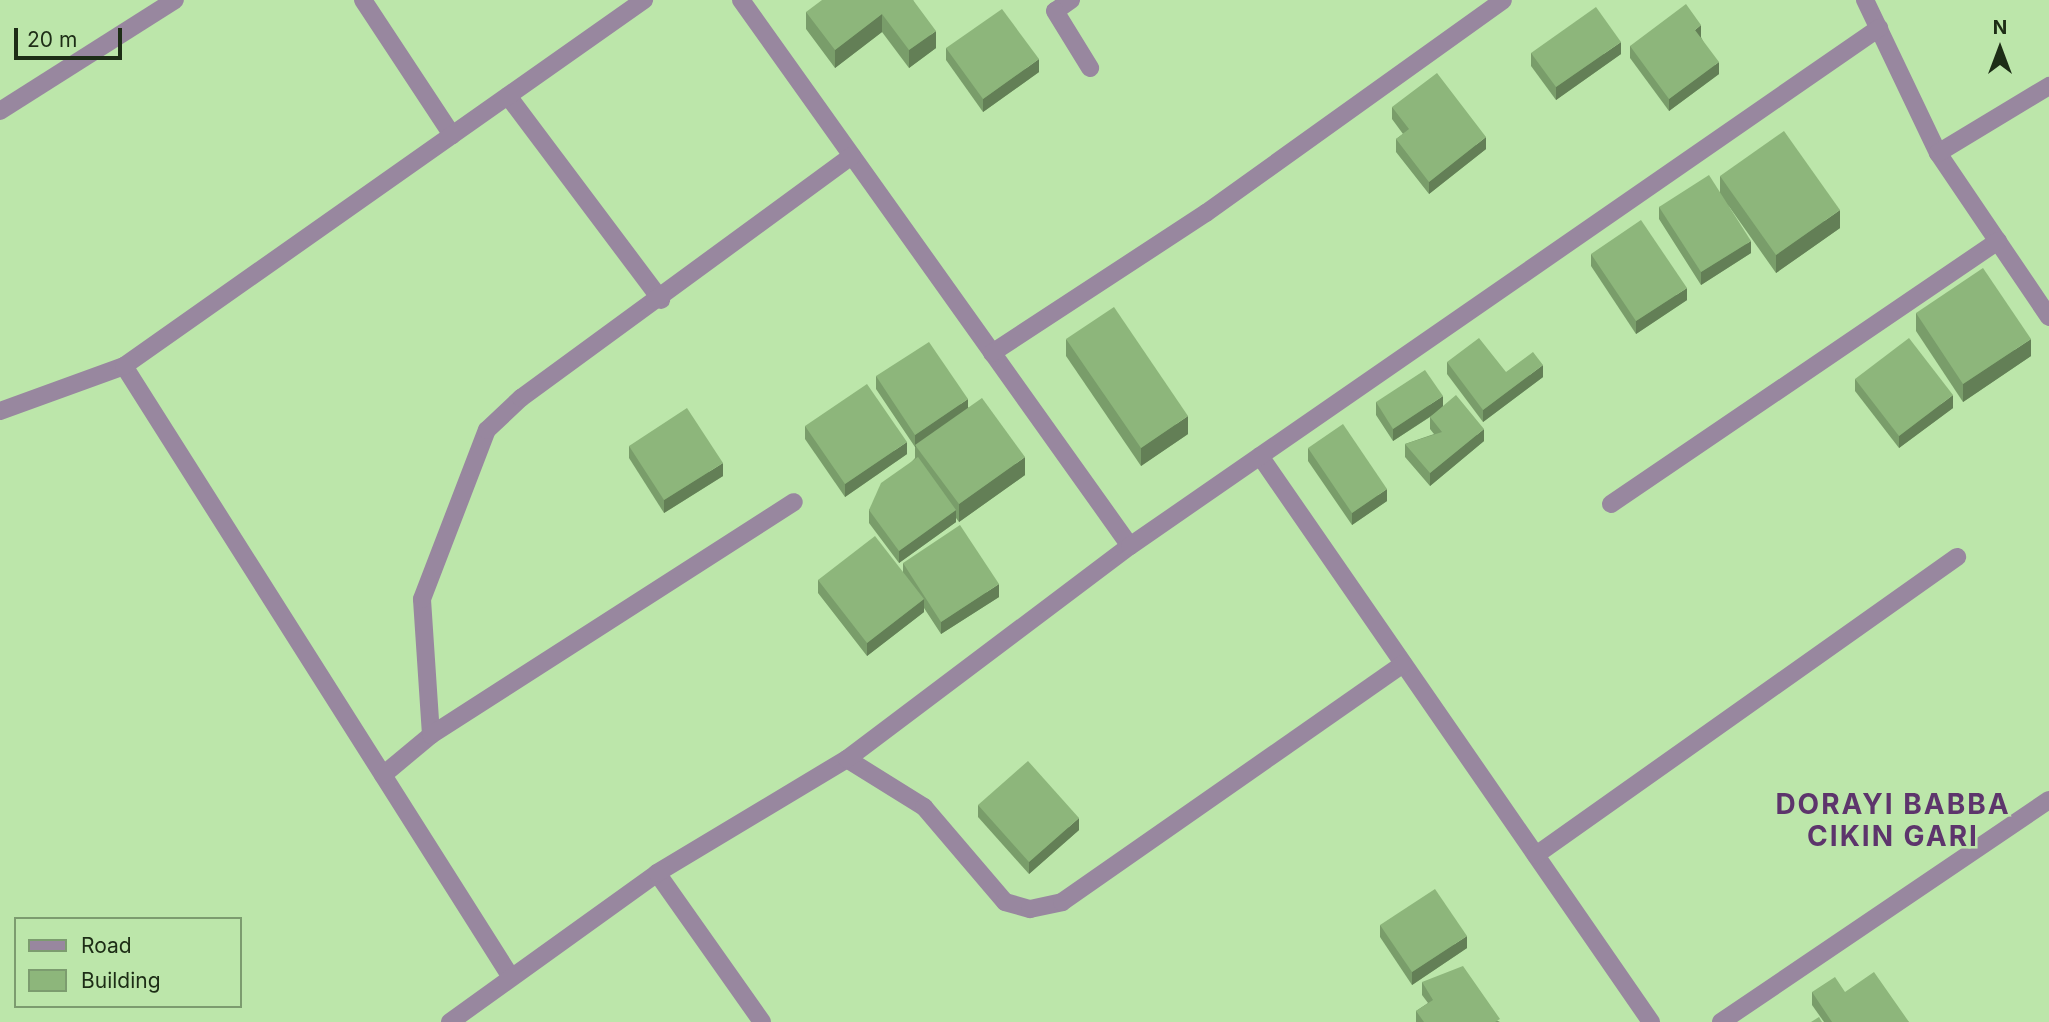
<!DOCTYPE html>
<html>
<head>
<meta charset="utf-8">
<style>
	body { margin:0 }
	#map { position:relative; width:2049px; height:1022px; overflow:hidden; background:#bce6aa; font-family:Inter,sans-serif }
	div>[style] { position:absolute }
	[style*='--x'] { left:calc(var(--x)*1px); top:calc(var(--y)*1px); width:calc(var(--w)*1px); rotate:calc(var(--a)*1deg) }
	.street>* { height:18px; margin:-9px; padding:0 9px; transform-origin:9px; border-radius:9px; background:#98879f }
	.wall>* { inset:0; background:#799d6a }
	.shaded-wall>* { inset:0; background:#637f56 }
	.building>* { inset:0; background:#8db67b }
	span { translate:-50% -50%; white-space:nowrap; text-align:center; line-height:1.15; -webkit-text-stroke:5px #bce6aa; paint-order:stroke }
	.district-label { font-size:28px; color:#5d356c; font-weight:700; letter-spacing:2px }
	.legend { position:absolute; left:14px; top:917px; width:228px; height:91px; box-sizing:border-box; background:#bce6aa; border:2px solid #7c9c6f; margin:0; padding:9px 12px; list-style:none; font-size:21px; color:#1d2d16 }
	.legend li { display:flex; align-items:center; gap:14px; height:35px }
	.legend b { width:35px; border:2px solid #7c9c6f }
	.north { position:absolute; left:1965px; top:14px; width:70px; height:70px; -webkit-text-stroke:5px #bce6aa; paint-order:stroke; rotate:0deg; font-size:19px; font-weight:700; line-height:28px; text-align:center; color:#1d2d16 }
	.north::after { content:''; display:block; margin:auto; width:24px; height:32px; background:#1d2d16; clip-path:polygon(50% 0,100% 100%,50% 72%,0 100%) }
	.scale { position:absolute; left:14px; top:28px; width:108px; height:32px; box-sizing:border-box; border:4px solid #1d2d16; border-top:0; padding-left:9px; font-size:21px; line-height:24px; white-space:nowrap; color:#1d2d16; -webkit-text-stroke:5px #bce6aa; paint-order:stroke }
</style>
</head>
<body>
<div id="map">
	<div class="street">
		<div style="--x:363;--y:0;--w:162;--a:56.6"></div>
		<div style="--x:741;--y:0;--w:670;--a:54.53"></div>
		<div style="--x:1071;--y:0;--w:19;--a:145"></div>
		<div style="--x:1055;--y:11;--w:67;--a:58.4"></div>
		<div style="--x:1865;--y:0;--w:170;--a:64.5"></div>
		<div style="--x:1938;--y:153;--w:198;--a:55.9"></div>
		<div style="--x:508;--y:96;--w:255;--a:53.1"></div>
		<div style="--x:0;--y:111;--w:207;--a:-32.4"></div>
		<div style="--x:1938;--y:153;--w:130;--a:-31.1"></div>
		<div style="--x:992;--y:353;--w:256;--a:-33.2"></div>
		<div style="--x:1206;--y:213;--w:365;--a:-35.6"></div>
		<div style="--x:124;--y:366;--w:720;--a:57.66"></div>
		<div style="--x:0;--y:411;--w:132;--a:-19.9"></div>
		<div style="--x:124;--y:366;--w:636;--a:-35.14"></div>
		<div style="--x:1260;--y:456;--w:688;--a:55.36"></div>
		<div style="--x:1611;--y:504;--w:468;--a:-34.2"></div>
		<div style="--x:431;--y:735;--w:136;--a:-93.8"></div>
		<div style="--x:422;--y:599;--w:181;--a:-69"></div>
		<div style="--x:487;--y:430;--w:47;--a:-43.3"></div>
		<div style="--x:521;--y:398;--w:410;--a:-36.2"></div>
		<div style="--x:847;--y:759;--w:91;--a:31.9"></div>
		<div style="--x:924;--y:807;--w:125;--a:49.5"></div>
		<div style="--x:1005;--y:902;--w:26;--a:16"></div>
		<div style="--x:1030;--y:909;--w:33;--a:-12"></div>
		<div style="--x:1062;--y:902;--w:416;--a:-34.9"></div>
		<div style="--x:383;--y:775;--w:62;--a:-39.8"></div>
		<div style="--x:431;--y:735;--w:431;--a:-32.7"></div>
		<div style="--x:1536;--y:855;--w:516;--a:-35.29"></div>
		<div style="--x:657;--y:873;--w:182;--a:54.8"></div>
		<div style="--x:450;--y:1022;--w:255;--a:-35.7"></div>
		<div style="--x:657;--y:873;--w:222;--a:-31"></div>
		<div style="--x:847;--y:759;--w:354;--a:-37"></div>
		<div style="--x:1130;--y:546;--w:911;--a:-34.67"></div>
		<div style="--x:1721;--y:1022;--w:396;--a:-34.1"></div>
	</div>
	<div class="wall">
		<div style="clip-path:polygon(913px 0,936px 48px,909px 68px,882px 32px,835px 68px,806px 29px,806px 12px)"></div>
		<div style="clip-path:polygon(1701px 37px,1719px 74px,1669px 111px,1630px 58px,1630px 46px)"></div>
		<div style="clip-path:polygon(946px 48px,1039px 72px,983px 112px,946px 60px)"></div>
		<div style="clip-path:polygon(1531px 53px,1621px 54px,1556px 100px,1531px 66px)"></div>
		<div style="clip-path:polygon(1392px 107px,1486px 149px,1429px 194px,1396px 152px,1396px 139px,1403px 134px,1392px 119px)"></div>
		<div style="clip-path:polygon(1720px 176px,1840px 228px,1776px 273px,1728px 205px,1751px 253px,1701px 285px,1659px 219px,1659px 207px,1720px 192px)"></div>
		<div style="clip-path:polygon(1591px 254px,1687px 300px,1636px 334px,1591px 266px)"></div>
		<div style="clip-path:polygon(1916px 313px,2031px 356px,1963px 402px,1916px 331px)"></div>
		<div style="clip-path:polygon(1066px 339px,1188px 434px,1141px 466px,1066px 356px)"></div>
		<div style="clip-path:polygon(1447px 362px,1506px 372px,1543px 377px,1483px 422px,1447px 374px)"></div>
		<div style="clip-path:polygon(876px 376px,968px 407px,1025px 475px,959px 522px,956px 518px,956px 522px,899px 563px,869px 523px,869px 510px,915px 458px,915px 447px,876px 389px)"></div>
		<div style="clip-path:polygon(1855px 379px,1953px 408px,1899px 448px,1855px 391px)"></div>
		<div style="clip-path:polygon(1376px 402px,1443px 406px,1484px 441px,1430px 486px,1405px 457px,1405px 444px,1434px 434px,1430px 429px,1430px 417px,1393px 441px,1376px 415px)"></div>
		<div style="clip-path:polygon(805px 426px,907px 454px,845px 497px,805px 439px)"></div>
		<div style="clip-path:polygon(629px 446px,723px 476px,664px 513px,629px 458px)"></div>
		<div style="clip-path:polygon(1308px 448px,1387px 501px,1352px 525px,1308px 461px)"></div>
		<div style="clip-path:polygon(903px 563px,999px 597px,941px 634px,924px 608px,924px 612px,867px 656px,818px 593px,818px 580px,903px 572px)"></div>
		<div style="clip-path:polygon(978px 805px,1079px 830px,1029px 874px,978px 817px)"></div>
		<div style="clip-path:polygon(1380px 925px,1467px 948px,1412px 985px,1380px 937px)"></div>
		<div style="clip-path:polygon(1422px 982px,1500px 1022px,1416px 1022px,1416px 1011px,1428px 1003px,1422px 995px)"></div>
		<div style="clip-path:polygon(1812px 992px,1845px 992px,1909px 1022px,1824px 1022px,1812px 1005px)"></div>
	</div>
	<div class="shaded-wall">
		<div style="clip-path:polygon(882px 14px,882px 32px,835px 68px,835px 50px)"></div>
		<div style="clip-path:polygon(1701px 25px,1701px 37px,1695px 42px,1695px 30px)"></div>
		<div style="clip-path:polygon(936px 31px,936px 48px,909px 68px,909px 50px)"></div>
		<div style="clip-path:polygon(1621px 42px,1621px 54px,1556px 100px,1556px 87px)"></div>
		<div style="clip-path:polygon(1039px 59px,1039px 72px,983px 112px,983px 99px)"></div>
		<div style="clip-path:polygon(1719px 62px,1719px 74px,1669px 111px,1669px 99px)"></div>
		<div style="clip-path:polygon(1486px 137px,1486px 149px,1429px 194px,1429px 182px)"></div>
		<div style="clip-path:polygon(1840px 210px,1840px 228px,1776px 273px,1776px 255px)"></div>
		<div style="clip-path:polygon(1751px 241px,1751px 253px,1701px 285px,1701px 272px)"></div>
		<div style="clip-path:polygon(1687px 288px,1687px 300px,1636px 334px,1636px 321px)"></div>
		<div style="clip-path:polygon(2031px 339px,2031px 356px,1963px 402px,1963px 384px)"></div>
		<div style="clip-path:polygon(1543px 365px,1543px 377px,1483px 422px,1483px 410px)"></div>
		<div style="clip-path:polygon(1953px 395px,1953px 408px,1899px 448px,1899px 436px)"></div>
		<div style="clip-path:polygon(1443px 396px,1443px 408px,1393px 441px,1393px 429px)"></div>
		<div style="clip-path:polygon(968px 399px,968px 412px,915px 447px,915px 435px)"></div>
		<div style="clip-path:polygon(1188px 416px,1188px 434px,1141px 466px,1141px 448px)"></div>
		<div style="clip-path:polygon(1484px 429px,1484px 441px,1430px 486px,1430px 473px)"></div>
		<div style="clip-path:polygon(907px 442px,907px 454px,845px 497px,845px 484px)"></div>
		<div style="clip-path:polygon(1025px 457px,1025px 475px,959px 522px,959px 504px)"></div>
		<div style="clip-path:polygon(723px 463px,723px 476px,664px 513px,664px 500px)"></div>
		<div style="clip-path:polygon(1387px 489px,1387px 501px,1352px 525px,1352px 513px)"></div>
		<div style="clip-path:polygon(956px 510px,956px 522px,899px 563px,899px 551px)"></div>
		<div style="clip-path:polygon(999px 584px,999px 597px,941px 634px,941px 622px)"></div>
		<div style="clip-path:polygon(924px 599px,924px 612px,867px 656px,867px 643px)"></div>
		<div style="clip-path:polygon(1079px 818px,1079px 830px,1029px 874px,1029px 862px)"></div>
		<div style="clip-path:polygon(1467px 936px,1467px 948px,1412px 985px,1412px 972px)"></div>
	</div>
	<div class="building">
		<div style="clip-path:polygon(822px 0,913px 0,936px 31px,909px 50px,882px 14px,835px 50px,806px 12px)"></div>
		<div style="clip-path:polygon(1686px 4px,1701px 25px,1695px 30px,1719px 62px,1669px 99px,1630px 46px)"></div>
		<div style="clip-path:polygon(1596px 7px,1621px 42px,1556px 87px,1531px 53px)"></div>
		<div style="clip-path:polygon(1002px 9px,1039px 59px,983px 99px,946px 48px)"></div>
		<div style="clip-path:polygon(1437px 73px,1486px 137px,1429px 182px,1396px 139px,1409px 129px,1392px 107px)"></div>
		<div style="clip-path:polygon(1784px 131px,1840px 210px,1776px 255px,1720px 176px)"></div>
		<div style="clip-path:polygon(1709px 175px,1751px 241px,1701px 272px,1659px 207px)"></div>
		<div style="clip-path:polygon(1641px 220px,1687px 288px,1636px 321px,1591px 254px)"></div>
		<div style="clip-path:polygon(1983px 268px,2031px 339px,1963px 384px,1916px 313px)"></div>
		<div style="clip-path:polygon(1114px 307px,1188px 416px,1141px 448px,1066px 339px)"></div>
		<div style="clip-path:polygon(1479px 338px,1506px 372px,1533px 352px,1543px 365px,1483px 410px,1447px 362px)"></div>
		<div style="clip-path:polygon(1909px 338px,1953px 395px,1899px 436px,1855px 379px)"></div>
		<div style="clip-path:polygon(929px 342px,968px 399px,915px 435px,876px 376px)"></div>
		<div style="clip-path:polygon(1425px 370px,1443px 396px,1393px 429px,1376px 402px)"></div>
		<div style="clip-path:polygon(867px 384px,907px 442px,845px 484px,805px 426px)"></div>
		<div style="clip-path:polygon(1456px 395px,1484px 429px,1430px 473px,1405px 444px,1442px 432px,1430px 417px)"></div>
		<div style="clip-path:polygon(982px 398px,1025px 457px,959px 504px,915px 445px)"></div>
		<div style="clip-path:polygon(687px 408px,723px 463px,664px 500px,629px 446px)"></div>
		<div style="clip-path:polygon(1343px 424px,1387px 489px,1352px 513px,1308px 448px)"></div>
		<div style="clip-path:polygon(918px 457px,956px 510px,899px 551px,869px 510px,881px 483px)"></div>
		<div style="clip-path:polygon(960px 525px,999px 584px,941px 622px,903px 563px)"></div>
		<div style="clip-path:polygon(875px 536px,924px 599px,867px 643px,818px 580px)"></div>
		<div style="clip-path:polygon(1028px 761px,1079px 818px,1029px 862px,978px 805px)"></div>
		<div style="clip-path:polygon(1435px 889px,1467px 936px,1412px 972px,1380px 925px)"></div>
		<div style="clip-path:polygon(1463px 966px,1500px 1019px,1495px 1022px,1424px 1022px,1416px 1011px,1433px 1000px,1422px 982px)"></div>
		<div style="clip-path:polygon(1874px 972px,1909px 1022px,1832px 1022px,1812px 992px,1835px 977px,1845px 992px)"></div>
		<div style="clip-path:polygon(1819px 1017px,1822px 1022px,1811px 1022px)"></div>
	</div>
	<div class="district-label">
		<span style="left:1893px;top:820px">DORAYI BABBA<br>CIKIN GARI</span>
	</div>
	<ul class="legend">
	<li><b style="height:9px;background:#98879f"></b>Road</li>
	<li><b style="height:19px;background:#8db67b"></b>Building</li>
	</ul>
	<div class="north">N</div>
	<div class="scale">20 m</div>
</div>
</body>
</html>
